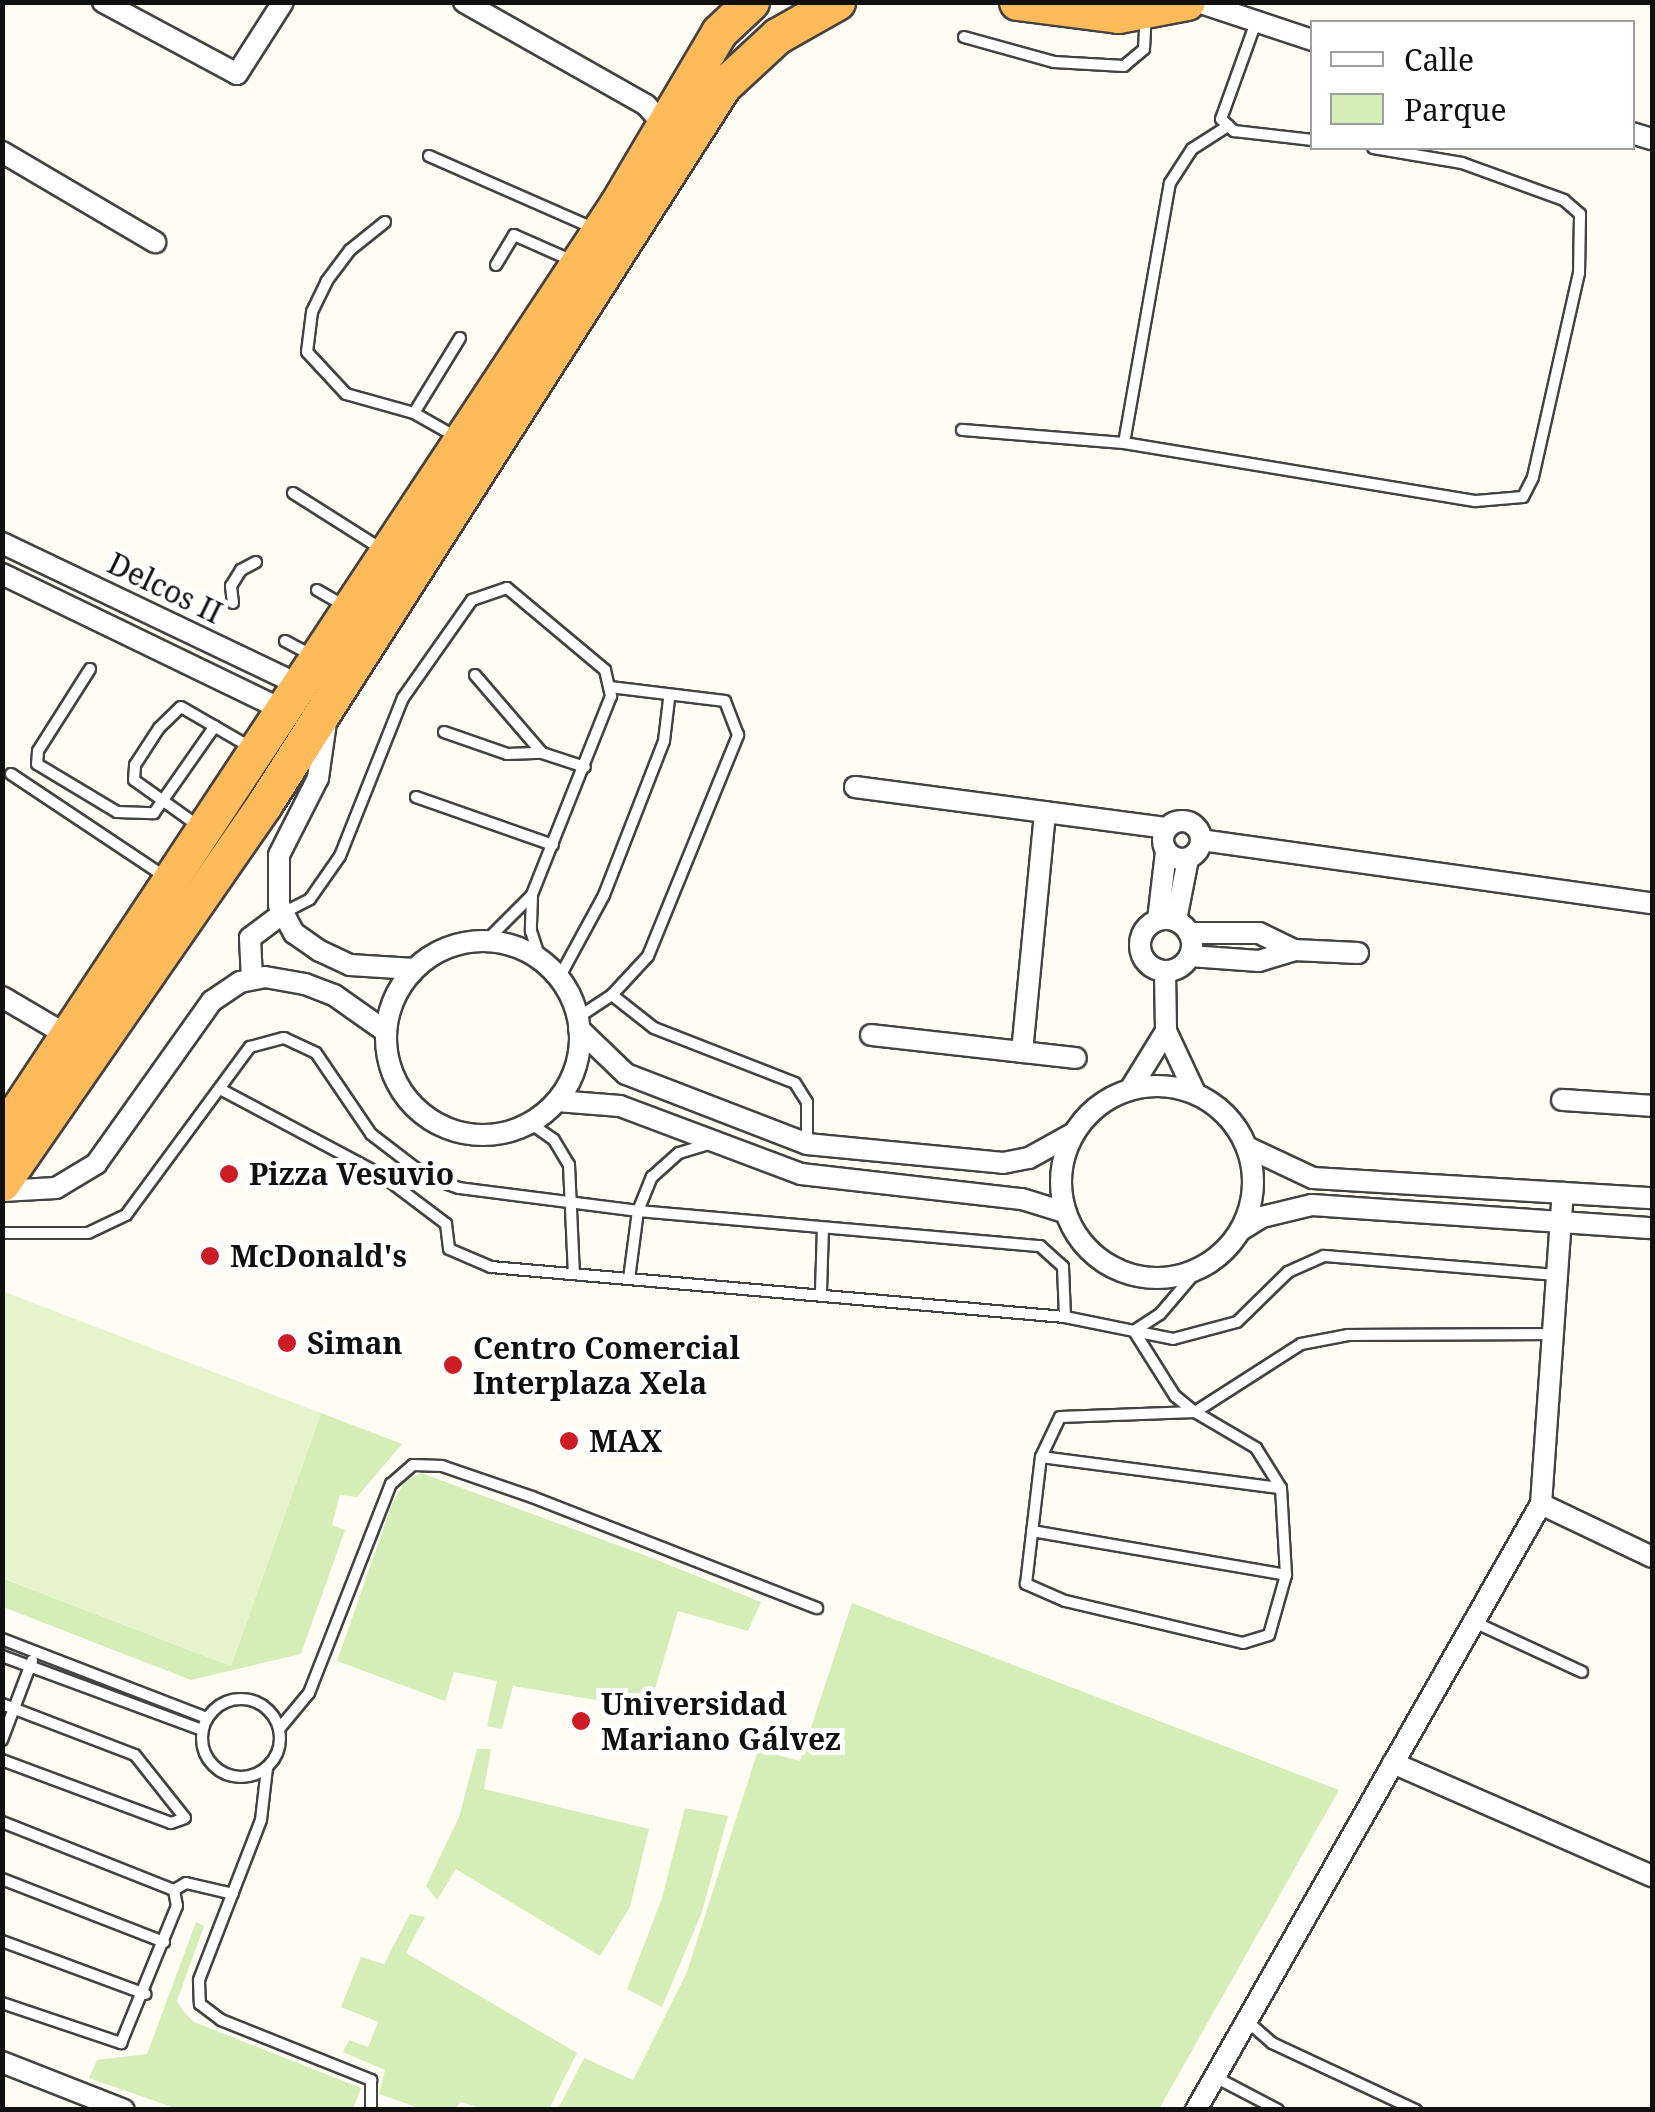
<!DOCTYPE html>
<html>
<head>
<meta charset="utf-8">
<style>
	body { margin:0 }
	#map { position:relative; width:1655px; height:2112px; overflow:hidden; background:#fffcf3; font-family:"Noto Serif",serif }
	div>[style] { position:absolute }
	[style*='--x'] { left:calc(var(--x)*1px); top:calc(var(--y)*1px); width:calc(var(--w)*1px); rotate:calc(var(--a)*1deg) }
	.green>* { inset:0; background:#d5eeb8 }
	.pitch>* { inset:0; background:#e6f4cb }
	.roads { filter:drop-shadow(2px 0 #434343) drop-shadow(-2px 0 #434343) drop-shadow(0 2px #434343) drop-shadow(0 -2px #434343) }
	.service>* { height:10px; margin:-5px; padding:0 5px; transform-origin:5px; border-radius:5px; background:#fff }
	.service>.ring { margin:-5px; padding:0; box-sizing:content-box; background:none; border:10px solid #fff; border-radius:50% }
	.minor>* { height:20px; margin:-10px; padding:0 10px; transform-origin:10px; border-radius:10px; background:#fff }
	.minor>.ring { margin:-10px; padding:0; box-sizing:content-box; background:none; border:20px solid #fff; border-radius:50% }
	.trunk>* { height:35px; margin:-17.5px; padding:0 17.5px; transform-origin:17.5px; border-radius:17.5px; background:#ffbb5a }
	.dots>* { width:28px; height:28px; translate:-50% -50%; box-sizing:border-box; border:5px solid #fff; border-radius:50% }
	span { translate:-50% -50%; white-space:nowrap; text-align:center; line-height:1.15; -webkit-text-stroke:10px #fff; paint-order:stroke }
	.street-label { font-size:30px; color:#101010 }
	.poi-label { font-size:30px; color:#101010; font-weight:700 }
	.left { translate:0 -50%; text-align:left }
	.frame { position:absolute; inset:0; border:5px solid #101010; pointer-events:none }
	.legend { position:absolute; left:1310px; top:20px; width:325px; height:130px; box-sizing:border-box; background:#fff; border:2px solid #9f9f9f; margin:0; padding:12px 18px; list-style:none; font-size:30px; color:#101010 }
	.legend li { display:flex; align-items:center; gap:20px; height:50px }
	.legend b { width:50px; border:2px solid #9f9f9f }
</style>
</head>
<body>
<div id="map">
	<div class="green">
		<div style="clip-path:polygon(321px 1413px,402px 1444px,357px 1497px,340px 1495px,332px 1525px,345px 1530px,301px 1654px,191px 1680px,3px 1607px,2px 1578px,231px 1666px)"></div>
		<div style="clip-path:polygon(421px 1473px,647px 1556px,761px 1602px,748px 1631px,678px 1611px,649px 1709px,513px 1686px,502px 1729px,487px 1726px,497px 1681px,454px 1672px,445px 1701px,337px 1661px,392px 1504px,405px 1481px)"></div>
		<div style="clip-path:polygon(852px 1603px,1339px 1790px,1159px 2109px,558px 2109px,584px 2058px,633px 2080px,687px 1972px,758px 1750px,800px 1761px)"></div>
		<div style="clip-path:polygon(477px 1749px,491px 1749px,484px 1789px,649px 1829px,630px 1907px,600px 1956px,456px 1869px,437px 1900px,426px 1886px,459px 1817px)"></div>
		<div style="clip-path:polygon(685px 1808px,728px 1816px,702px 1912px,662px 2007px,627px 1989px,662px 1898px)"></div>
		<div style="clip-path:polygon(410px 1914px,425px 1917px,406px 1953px,577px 2053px,549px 2109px,483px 2109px,461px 2102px,455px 2109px,422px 2109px,379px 2094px,385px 2070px,343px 2052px,349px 2040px,368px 2047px,378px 2022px,341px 2007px,361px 1957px,384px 1964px)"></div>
		<div style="clip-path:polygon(196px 1922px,204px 1926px,177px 2001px,184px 2012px,194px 2022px,361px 2088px,353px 2109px,178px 2109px,89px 2078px,97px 2060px,147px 2054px)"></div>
	</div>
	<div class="pitch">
		<div style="clip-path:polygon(2px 1291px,321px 1413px,231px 1666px,3px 1578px)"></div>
	</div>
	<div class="roads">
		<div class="service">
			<div style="--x:1256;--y:22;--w:103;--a:109.8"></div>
			<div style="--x:1221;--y:119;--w:18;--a:43"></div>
			<div style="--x:1234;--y:131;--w:79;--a:6.6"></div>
			<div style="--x:964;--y:37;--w:93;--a:15.5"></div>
			<div style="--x:1054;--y:62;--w:70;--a:3.3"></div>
			<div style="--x:1124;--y:66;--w:26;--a:-40"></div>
			<div style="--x:1144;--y:49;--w:33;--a:-87"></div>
			<div style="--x:429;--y:156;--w:181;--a:23.7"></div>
			<div style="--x:385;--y:222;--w:45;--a:141.3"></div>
			<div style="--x:350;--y:250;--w:39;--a:127"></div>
			<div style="--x:327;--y:281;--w:34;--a:116"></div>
			<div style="--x:312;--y:312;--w:40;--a:97.1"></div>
			<div style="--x:307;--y:352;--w:57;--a:47.1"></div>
			<div style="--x:346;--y:394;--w:71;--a:15.6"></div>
			<div style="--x:496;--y:265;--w:35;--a:-59"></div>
			<div style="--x:514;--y:235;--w:64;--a:23.8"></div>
			<div style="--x:962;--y:430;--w:163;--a:4.6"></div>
			<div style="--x:1124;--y:443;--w:264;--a:-80"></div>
			<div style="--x:1170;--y:183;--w:40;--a:-57.1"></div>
			<div style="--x:1192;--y:149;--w:43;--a:-32.6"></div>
			<div style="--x:458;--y:438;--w:51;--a:-150.4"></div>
			<div style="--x:414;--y:413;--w:88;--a:-58.5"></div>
			<div style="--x:1124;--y:443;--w:357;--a:9.4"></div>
			<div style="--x:1476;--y:501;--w:47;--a:-4.9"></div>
			<div style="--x:1523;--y:497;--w:22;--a:-63"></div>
			<div style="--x:1533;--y:477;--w:209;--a:-77.3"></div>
			<div style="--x:1579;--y:273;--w:59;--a:-89"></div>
			<div style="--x:1580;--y:214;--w:21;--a:-139"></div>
			<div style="--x:1564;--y:200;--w:109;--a:-160.1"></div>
			<div style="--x:1462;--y:163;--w:90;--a:-170.4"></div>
			<div style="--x:293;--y:493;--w:107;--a:32.3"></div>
			<div style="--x:317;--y:590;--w:30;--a:30"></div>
			<div style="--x:233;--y:603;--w:17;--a:-97"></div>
			<div style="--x:231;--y:586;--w:19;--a:-58"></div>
			<div style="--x:241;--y:570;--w:17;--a:-28"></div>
			<div style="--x:285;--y:641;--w:30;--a:28"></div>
			<div style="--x:90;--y:669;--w:97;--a:122.4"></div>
			<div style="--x:38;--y:751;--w:13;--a:94"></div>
			<div style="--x:37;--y:764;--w:93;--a:31"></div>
			<div style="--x:117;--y:812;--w:37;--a:2"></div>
			<div style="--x:154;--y:813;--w:106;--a:-55"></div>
			<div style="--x:475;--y:675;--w:103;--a:49.3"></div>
			<div style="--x:542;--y:753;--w:45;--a:18"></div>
			<div style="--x:444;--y:732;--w:67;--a:19.2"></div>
			<div style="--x:507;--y:754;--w:35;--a:-2"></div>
			<div style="--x:11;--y:774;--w:184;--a:33.7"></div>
			<div style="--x:416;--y:797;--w:145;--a:19.3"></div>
			<div style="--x:197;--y:825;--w:77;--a:-144.5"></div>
			<div style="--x:134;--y:780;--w:15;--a:-86"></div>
			<div style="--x:135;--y:765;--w:44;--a:-57"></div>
			<div style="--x:159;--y:728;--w:30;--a:-44"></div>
			<div style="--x:181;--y:707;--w:80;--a:30.1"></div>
			<div style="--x:532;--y:896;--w:35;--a:92"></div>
			<div style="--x:531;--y:931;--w:29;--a:72"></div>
			<div style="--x:283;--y:913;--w:30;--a:-27"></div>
			<div style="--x:310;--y:899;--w:52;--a:-55.1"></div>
			<div style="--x:340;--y:856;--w:170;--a:-68.3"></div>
			<div style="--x:403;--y:698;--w:120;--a:-54.9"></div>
			<div style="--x:472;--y:600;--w:37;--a:-19"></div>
			<div style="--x:507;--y:588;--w:128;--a:39.9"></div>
			<div style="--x:605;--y:670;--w:27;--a:77"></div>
			<div style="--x:611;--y:696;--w:214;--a:111.7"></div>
			<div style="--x:532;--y:895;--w:64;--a:135"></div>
			<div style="--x:559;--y:978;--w:94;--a:-61.5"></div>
			<div style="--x:604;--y:895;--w:165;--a:-68.7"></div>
			<div style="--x:664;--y:741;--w:42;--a:-83.2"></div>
			<div style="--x:612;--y:995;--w:53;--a:38.2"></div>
			<div style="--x:654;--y:1028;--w:151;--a:21.3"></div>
			<div style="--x:795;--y:1083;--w:22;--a:58"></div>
			<div style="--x:807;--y:1102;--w:41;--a:90"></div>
			<div style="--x:577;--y:1018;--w:42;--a:-33.3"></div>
			<div style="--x:612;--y:995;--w:53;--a:-47.3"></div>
			<div style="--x:648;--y:956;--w:239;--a:-67.8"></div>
			<div style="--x:738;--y:735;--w:36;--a:-111"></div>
			<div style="--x:725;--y:701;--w:116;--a:-173.1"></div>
			<div style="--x:220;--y:1089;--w:181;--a:28"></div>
			<div style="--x:380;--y:1174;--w:83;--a:37.1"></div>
			<div style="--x:446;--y:1224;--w:25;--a:83"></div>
			<div style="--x:449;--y:1249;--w:46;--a:23.2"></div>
			<div style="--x:491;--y:1267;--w:576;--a:4.98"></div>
			<div style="--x:1065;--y:1317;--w:110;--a:11.5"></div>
			<div style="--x:1173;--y:1339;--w:66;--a:-14.9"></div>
			<div style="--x:1237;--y:1322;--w:71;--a:-44.4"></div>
			<div style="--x:1288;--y:1272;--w:39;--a:-24"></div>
			<div style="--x:1324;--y:1256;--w:234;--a:4.7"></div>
			<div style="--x:530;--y:1123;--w:29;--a:35"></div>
			<div style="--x:554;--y:1140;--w:29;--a:59"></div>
			<div style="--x:569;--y:1165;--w:109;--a:87.4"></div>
			<div style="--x:2;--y:1233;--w:86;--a:0"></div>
			<div style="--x:88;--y:1233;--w:42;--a:-25.3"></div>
			<div style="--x:126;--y:1215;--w:209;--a:-53.6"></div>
			<div style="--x:250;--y:1047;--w:35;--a:-15"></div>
			<div style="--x:284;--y:1038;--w:35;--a:25"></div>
			<div style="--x:316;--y:1053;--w:98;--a:55.8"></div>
			<div style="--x:371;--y:1134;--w:69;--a:37.4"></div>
			<div style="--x:426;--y:1176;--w:35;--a:20"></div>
			<div style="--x:459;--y:1188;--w:180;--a:7.3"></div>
			<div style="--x:638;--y:1211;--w:404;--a:5"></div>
			<div style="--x:1040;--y:1246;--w:31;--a:42"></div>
			<div style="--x:1063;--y:1267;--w:50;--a:87.7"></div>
			<div style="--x:1201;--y:1266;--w:63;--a:130.5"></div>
			<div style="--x:1160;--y:1314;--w:31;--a:147"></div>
			<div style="--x:1134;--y:1331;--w:77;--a:57.8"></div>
			<div style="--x:1175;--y:1396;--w:26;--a:39"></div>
			<div style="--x:1195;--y:1412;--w:71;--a:30.5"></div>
			<div style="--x:1256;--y:1448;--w:47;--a:58"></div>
			<div style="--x:1281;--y:1488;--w:87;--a:86.7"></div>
			<div style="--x:1286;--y:1575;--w:62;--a:105.8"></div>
			<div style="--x:1269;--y:1635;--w:27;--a:163"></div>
			<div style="--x:1243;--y:1643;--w:183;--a:-166.7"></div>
			<div style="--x:1065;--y:1601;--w:43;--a:-156.4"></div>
			<div style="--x:1026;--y:1584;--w:128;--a:-83.3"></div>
			<div style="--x:1041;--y:1457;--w:44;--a:-64.6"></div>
			<div style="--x:1060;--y:1417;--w:135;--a:-2.1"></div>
			<div style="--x:1195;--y:1412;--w:126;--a:-32.7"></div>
			<div style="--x:1301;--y:1344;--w:48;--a:-10.8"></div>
			<div style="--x:1348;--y:1335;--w:204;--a:-0.3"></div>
			<div style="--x:629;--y:1279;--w:69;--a:-82.5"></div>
			<div style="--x:638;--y:1211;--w:37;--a:-68"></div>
			<div style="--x:652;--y:1177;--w:36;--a:-42"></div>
			<div style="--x:679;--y:1153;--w:31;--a:-17"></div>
			<div style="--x:821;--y:1291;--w:62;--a:-88.2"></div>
			<div style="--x:1041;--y:1457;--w:242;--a:7.4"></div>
			<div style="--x:1032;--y:1531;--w:258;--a:9.8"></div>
			<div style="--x:1474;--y:1622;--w:119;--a:24.8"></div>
			<div style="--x:2;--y:1639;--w:220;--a:21.1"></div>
			<div style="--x:2;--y:1656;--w:213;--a:20.3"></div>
			<div class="ring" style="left:202px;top:1699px;width:68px;height:68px"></div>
			<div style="--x:2;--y:1704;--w:142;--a:21"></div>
			<div style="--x:135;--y:1755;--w:80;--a:51.6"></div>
			<div style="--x:185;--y:1818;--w:15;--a:160"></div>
			<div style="--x:171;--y:1823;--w:180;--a:-159.6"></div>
			<div style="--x:279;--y:1729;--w:47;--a:-50.2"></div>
			<div style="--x:309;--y:1693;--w:225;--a:-68.6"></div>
			<div style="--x:391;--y:1484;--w:29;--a:-41"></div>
			<div style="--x:413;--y:1465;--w:29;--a:2"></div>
			<div style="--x:442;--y:1466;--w:95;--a:19"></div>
			<div style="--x:532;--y:1497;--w:306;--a:21.3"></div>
			<div style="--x:2;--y:1740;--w:85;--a:-69.2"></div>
			<div style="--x:267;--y:1768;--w:52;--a:96.6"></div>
			<div style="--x:261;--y:1820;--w:172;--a:111.2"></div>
			<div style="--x:199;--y:1980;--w:24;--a:88"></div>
			<div style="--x:200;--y:2004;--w:26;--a:37"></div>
			<div style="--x:221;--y:2020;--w:162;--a:21.8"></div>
			<div style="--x:371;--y:2080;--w:30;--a:90"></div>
			<div style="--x:2;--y:1822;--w:185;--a:21.6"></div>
			<div style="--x:2;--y:1879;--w:174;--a:21.3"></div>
			<div style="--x:2;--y:1941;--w:153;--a:20.3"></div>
			<div style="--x:2;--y:2003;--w:126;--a:18.6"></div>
			<div style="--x:121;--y:2043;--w:148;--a:-67.8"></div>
			<div style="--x:177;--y:1906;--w:16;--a:-101"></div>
			<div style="--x:174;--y:1890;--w:14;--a:-30"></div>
			<div style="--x:186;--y:1883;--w:48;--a:13.2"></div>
			<div style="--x:1247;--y:2021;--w:33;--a:41"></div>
			<div style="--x:1272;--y:2043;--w:159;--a:25"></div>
			<div style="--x:1215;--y:2077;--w:71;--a:27.6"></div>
		</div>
		<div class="minor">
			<div style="--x:103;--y:2;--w:152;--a:28.2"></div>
			<div style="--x:237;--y:74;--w:85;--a:-57.4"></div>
			<div style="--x:464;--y:2;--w:209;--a:29.5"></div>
			<div style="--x:646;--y:105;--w:25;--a:48"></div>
			<div style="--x:1198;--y:2;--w:120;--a:18.4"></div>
			<div style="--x:1632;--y:133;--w:21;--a:17"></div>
			<div style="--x:2;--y:152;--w:178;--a:30.5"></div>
			<div style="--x:2;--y:543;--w:332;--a:25.5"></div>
			<div style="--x:2;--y:574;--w:314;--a:25.8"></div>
			<div style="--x:327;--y:715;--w:64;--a:98.1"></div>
			<div style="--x:318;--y:778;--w:86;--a:116.9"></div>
			<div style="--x:279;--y:855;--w:50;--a:90"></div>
			<div style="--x:279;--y:905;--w:32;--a:62"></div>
			<div style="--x:294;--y:933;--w:32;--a:35"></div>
			<div style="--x:320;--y:951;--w:33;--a:25"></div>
			<div style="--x:350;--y:965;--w:64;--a:3.6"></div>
			<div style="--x:855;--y:787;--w:313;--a:7.5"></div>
			<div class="ring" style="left:1163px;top:821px;width:18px;height:18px"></div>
			<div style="--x:1201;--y:840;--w:455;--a:8"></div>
			<div class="ring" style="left:1140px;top:919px;width:32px;height:32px"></div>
			<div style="--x:1158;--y:920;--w:68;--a:-83.3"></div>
			<div style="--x:1176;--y:920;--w:62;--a:-78.9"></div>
			<div style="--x:1189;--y:933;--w:70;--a:0"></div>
			<div style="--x:1259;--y:933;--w:39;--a:26"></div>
			<div class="ring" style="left:386px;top:941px;width:174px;height:174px"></div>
			<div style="--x:1190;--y:956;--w:69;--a:4.1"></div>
			<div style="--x:1259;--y:961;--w:37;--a:-17"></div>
			<div style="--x:1294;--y:950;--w:64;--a:2.7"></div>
			<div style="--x:1165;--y:972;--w:59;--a:89"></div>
			<div style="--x:1166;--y:1031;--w:68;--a:64.9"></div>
			<div style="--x:252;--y:979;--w:41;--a:-92.8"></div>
			<div style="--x:250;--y:938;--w:40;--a:-37"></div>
			<div style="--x:2;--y:997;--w:79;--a:30.5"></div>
			<div style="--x:579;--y:1029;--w:65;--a:43.8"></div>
			<div style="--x:626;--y:1074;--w:194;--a:21.1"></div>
			<div style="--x:807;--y:1144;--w:197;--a:5.5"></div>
			<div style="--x:1003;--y:1163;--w:26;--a:-11"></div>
			<div style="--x:1029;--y:1158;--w:51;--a:-29.1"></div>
			<div style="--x:871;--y:1035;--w:206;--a:6.4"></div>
			<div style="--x:1022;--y:1052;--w:241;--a:-84.5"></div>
			<div class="ring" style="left:1061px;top:1086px;width:172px;height:172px"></div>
			<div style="--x:1131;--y:1088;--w:67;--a:-58.4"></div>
			<div style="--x:1562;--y:1100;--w:90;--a:3.8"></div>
			<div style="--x:557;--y:1101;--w:63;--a:4.5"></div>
			<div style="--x:620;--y:1106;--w:193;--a:20.6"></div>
			<div style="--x:801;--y:1174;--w:222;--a:6.5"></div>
			<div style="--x:1022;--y:1199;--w:44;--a:17.2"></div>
			<div style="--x:1247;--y:1147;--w:73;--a:25.2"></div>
			<div style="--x:1313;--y:1178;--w:340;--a:3.4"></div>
			<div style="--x:2;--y:1191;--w:54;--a:-3.2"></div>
			<div style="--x:56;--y:1188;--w:47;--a:-31"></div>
			<div style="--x:96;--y:1164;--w:200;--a:-54.6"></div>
			<div style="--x:212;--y:1001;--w:34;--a:-34"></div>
			<div style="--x:240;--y:982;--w:25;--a:-11"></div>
			<div style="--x:265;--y:977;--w:41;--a:9.9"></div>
			<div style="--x:305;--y:984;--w:31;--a:21"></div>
			<div style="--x:334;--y:995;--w:62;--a:35.2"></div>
			<div style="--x:1241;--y:1230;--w:25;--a:-32"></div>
			<div style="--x:1262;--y:1217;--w:51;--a:-13.5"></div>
			<div style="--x:1312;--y:1205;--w:341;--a:3.9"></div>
			<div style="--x:1541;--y:1504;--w:123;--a:25.5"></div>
			<div style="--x:1393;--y:1763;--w:283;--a:23.6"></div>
			<div style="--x:2;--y:2062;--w:131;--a:21.5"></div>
			<div style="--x:1196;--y:2110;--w:697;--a:-60.35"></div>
			<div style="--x:1541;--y:1504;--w:312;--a:-86"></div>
		</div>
		<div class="trunk">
			<div style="--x:1017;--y:2;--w:102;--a:7.3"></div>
			<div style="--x:1118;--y:15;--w:70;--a:-10.7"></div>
			<div style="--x:2;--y:1134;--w:1116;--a:-56.51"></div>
			<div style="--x:618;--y:203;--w:199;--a:-59.4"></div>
			<div style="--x:719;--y:32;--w:44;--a:-43.2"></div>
			<div style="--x:2;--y:1183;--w:462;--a:-55.3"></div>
			<div style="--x:265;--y:803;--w:851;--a:-57.43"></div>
			<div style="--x:723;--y:86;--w:74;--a:-42.8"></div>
			<div style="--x:777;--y:36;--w:69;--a:-29.5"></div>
		</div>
	</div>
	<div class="dots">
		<div style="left:229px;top:1174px;background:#cc1c26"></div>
		<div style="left:210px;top:1256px;background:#cc1c26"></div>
		<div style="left:287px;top:1343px;background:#cc1c26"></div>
		<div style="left:453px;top:1365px;background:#cc1c26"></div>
		<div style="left:569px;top:1441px;background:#cc1c26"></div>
		<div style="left:581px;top:1721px;background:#cc1c26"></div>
	</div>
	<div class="street-label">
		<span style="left:165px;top:588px;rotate:26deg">Delcos II</span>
	</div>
	<div class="poi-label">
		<span class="left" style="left:249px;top:1174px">Pizza Vesuvio</span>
		<span class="left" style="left:230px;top:1256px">McDonald's</span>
		<span class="left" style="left:307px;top:1343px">Siman</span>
		<span class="left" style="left:473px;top:1365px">Centro Comercial<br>Interplaza Xela</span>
		<span class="left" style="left:589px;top:1441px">MAX</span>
		<span class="left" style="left:601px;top:1721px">Universidad<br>Mariano Gálvez</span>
	</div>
	<div class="frame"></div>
	<ul class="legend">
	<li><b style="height:12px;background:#fff"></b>Calle</li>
	<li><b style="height:28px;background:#d5eeb8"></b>Parque</li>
	</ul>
</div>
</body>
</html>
